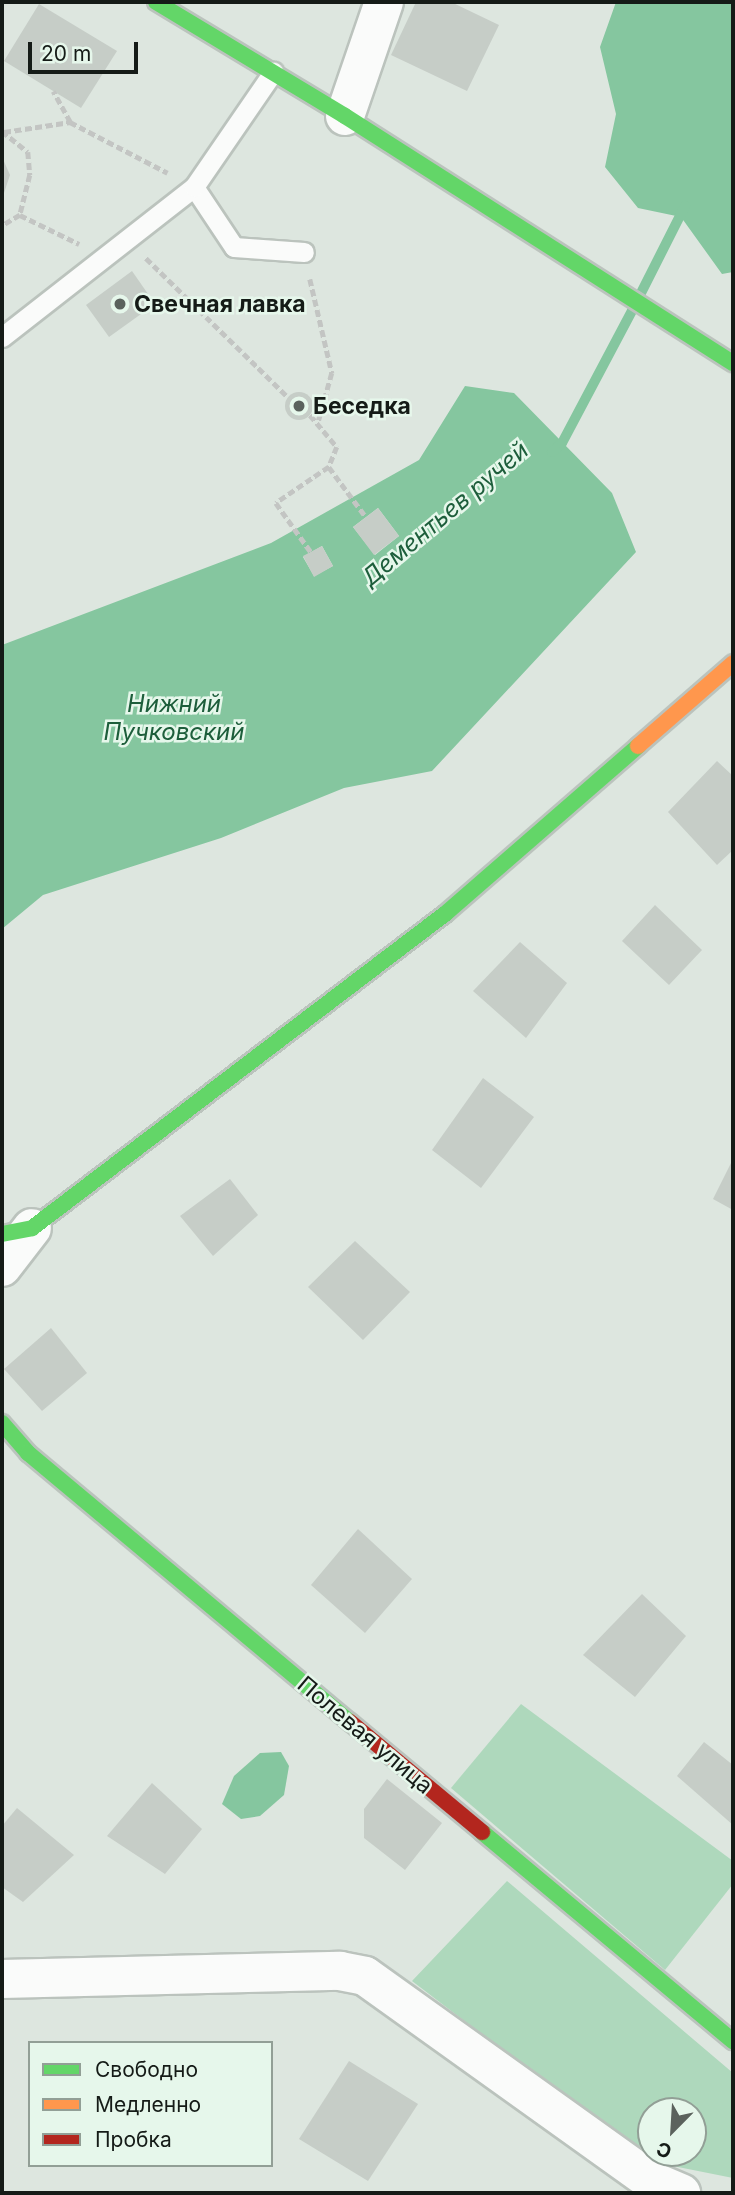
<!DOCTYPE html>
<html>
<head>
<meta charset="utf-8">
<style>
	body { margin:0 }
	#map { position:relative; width:735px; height:2195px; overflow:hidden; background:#dde6df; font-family:Inter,sans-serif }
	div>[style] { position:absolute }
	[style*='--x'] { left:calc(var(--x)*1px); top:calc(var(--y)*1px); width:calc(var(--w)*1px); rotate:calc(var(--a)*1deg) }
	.green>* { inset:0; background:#aed8bc }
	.water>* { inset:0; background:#85c69f }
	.stream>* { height:10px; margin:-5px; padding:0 5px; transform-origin:5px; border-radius:5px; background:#85c69f }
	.building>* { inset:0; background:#c6cdc7 }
	.round { border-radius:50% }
	.path>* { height:4.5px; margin-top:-2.25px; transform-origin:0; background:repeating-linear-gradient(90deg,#c3c5c3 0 7px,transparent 0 10.5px) }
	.roads { filter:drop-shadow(2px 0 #bbc3bd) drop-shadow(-2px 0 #bbc3bd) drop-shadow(0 2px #bbc3bd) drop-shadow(0 -2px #bbc3bd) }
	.lane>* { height:19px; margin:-9.5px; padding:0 9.5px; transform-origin:9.5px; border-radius:9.5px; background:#fafbfa }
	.street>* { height:38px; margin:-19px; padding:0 19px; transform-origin:19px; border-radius:19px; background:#fafbfa }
	.fast>* { height:16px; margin:-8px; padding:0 8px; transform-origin:8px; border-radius:8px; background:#63d668 }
	.slow>* { height:16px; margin:-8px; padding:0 8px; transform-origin:8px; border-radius:8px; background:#ff974d }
	.jam>* { height:16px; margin:-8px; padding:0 8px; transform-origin:8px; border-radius:8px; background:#b3261e }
	.dots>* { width:19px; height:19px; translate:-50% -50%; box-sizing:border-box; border:4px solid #e6f7eb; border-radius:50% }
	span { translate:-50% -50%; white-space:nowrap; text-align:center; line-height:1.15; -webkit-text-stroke:5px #e6f7eb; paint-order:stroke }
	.poi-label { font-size:23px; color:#151b17; font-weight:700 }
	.left { translate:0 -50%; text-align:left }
	.street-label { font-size:23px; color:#151b17 }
	.water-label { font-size:24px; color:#1d5e3b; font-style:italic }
	.frame { position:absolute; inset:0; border:4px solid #151b17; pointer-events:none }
	.legend { position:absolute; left:28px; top:2041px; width:245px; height:126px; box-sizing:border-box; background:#e6f7eb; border:2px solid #929f96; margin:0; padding:9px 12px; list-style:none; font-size:21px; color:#151b17 }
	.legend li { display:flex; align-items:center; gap:14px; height:35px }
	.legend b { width:35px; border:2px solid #929f96 }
	.north { position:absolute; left:637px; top:2097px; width:70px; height:70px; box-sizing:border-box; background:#e6f7eb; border:2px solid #929f96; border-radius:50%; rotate:204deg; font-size:19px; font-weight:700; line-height:28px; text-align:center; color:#151b17 }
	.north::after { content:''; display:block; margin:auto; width:24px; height:32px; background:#5b625d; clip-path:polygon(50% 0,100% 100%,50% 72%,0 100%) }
	.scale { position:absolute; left:28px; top:42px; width:110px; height:32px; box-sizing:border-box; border:4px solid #151b17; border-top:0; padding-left:9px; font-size:21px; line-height:24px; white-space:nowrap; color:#151b17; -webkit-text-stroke:5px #e6f7eb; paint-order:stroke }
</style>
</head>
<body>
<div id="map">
	<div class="green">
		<div style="clip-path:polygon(521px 1704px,733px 1861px,733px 1884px,665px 1970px,451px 1788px)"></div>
		<div style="clip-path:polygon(evenodd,507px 1881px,733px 2073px,733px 2178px,648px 2161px,412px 1981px,507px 1881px,651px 2111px,693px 2111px,693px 2153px,651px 2153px,651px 2111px)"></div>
	</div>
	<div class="water">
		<div style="clip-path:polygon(616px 2px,733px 2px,733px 272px,722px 274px,681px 217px,638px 208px,605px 167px,616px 114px,600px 47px)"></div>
		<div style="clip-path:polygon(evenodd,465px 386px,514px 393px,612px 493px,636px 552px,432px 771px,344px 788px,221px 838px,43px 895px,2px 929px,2px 645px,271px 543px,419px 460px,465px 386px,378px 508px,399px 536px,375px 555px,353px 527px,378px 508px,465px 386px,322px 546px,333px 566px,314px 576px,303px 557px,322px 546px)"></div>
		<div style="clip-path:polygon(281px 1752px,289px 1766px,284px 1795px,260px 1816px,241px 1819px,222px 1804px,234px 1776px,260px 1753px)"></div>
	</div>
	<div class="stream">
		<div style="--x:640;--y:295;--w:100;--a:-63.2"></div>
		<div style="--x:552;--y:452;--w:13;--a:-42"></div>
		<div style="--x:562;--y:443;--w:152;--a:-62.1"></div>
	</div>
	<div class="building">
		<div style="clip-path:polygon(416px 2px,451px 2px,499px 25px,467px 91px,391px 55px)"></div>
		<div style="clip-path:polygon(39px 4px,117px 51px,81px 108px,4px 61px)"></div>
		<div style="clip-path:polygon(2px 157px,10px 175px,2px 199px)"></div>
		<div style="clip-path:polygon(132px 271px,155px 304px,109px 337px,86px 305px)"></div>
		<div class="round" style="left:285px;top:392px;width:28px;height:28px"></div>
		<div style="clip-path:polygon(378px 508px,399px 536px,374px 555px,353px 527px)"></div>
		<div style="clip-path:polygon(322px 546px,333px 566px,314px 577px,303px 556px)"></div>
		<div style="clip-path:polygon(717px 761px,733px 776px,733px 850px,717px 865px,668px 812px)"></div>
		<div style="clip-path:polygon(655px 905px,702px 950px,669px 985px,622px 941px)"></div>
		<div style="clip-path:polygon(520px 942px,567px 983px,526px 1038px,473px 991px)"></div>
		<div style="clip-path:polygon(483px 1078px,534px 1117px,481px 1188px,432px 1150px)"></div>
		<div style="clip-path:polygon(733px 1159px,733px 1210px,713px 1199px)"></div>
		<div style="clip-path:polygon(230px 1179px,258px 1215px,213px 1256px,180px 1216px)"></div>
		<div style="clip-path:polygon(355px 1241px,410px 1292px,363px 1340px,308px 1287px)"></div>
		<div style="clip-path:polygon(51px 1328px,87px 1373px,42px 1411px,4px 1369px)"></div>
		<div style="clip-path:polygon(358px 1529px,412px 1579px,365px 1633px,311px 1585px)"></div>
		<div style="clip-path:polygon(642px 1594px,686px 1636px,635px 1697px,583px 1655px)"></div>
		<div style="clip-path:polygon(704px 1742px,733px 1765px,733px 1825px,677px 1776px)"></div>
		<div style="clip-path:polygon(387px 1779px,442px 1823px,405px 1870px,364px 1838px,364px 1809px)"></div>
		<div style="clip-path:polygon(152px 1783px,202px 1829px,165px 1874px,107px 1836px)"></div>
		<div style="clip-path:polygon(17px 1808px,74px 1855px,23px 1902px,2px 1887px,2px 1826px)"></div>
		<div style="clip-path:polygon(349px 2061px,418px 2104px,368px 2181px,299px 2139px)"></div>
	</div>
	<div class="path">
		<div style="--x:70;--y:122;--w:110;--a:27.5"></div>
		<div style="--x:2;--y:131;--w:33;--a:39"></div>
		<div style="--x:28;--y:152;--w:23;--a:85"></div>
		<div style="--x:30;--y:175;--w:41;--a:104"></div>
		<div style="--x:20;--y:215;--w:21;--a:149"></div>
		<div style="--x:4;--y:132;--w:67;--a:-8.6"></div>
		<div style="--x:70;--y:122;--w:35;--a:-119"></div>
		<div style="--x:20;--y:215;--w:66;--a:26.2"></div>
		<div style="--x:146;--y:258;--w:199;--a:44.4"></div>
		<div style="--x:310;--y:279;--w:97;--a:76.8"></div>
		<div style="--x:332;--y:373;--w:52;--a:105.6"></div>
		<div style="--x:310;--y:415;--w:42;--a:49.8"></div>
		<div style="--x:337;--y:447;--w:22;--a:112"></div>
		<div style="--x:329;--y:467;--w:64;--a:145.8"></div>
		<div style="--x:276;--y:503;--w:60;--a:54.5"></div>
		<div style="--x:329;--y:467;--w:62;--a:53.5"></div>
	</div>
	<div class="roads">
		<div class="lane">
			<div style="--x:194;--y:187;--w:72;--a:56.3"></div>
			<div style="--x:234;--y:247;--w:70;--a:4.1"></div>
			<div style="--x:2;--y:337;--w:244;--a:-38"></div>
			<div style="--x:194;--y:187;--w:140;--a:-55.5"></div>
		</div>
		<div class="street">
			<div style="--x:345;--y:116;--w:120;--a:-71.1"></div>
			<div style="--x:2;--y:1267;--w:49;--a:-52.4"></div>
			<div style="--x:2;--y:1979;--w:338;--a:-1.4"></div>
			<div style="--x:340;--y:1971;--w:25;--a:11"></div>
			<div style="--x:365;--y:1976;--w:350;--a:35.6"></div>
			<div style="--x:650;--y:2180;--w:34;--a:23"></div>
		</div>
		<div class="fast">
			<div style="--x:156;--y:2;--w:221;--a:31.1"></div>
			<div style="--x:345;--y:116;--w:460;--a:32.5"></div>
			<div style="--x:2;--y:1234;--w:31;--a:-11"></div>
			<div style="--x:32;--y:1228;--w:519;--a:-37.25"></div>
			<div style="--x:445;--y:914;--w:256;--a:-41"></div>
			<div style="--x:2;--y:1423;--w:40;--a:49"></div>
			<div style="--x:28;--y:1453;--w:420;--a:39.9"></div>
			<div style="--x:482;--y:1832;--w:327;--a:39.8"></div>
		</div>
		<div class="slow">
			<div style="--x:638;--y:746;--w:126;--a:-41.1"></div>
		</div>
		<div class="jam">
			<div style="--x:350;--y:1722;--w:172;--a:39.8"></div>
		</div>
	</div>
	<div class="dots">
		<div style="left:120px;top:304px;background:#5b625d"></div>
		<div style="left:299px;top:406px;background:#5b625d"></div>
	</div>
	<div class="poi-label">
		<span class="left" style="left:134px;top:304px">Свечная лавка</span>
		<span class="left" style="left:313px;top:406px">Беседка</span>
	</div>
	<div class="street-label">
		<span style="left:365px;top:1735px;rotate:40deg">Полевая улица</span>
	</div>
	<div class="water-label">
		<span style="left:445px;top:514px;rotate:-40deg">Дементьев ручей</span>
		<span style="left:174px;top:718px">Нижний<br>Пучковский</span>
	</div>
	<div class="frame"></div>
	<ul class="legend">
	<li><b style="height:9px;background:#63d668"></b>Свободно</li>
	<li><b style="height:9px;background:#ff974d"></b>Медленно</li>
	<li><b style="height:9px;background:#b3261e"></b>Пробка</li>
	</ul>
	<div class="north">С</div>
	<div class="scale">20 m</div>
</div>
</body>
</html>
